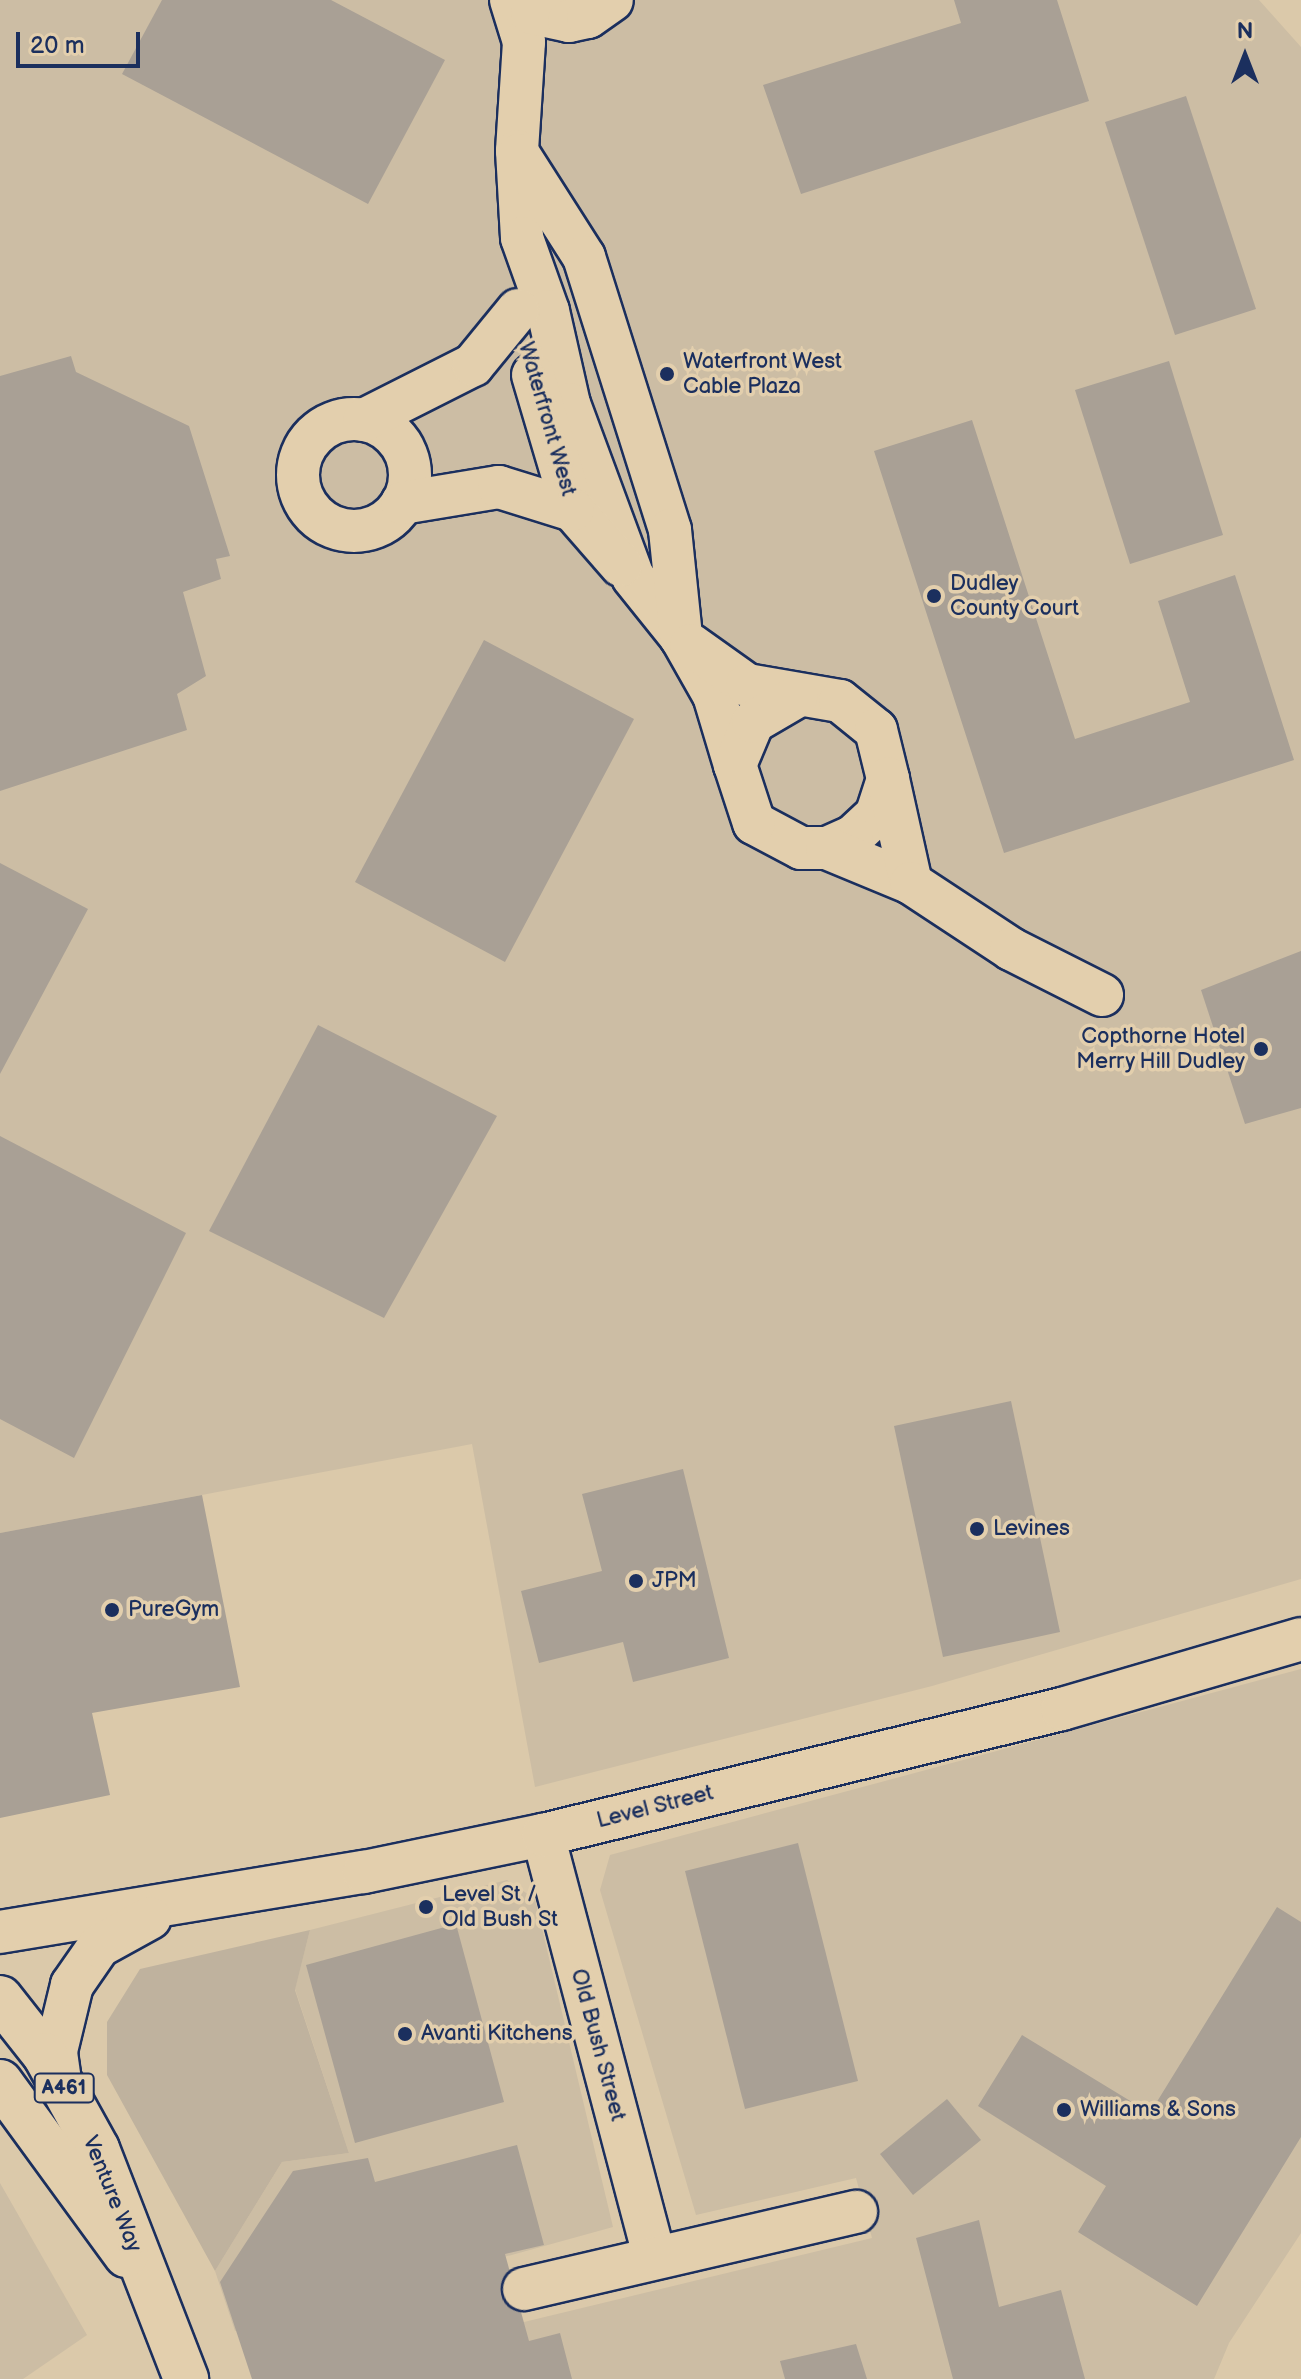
<!DOCTYPE html>
<html>
<head>
<meta charset="utf-8">
<style>
	body { margin:0 }
	#map { position:relative; width:1301px; height:2379px; overflow:hidden; background:#dbc9aa; font-family:"Balsamiq Sans",sans-serif }
	div>[style] { position:absolute }
	[style*='--x'] { left:calc(var(--x)*1px); top:calc(var(--y)*1px); width:calc(var(--w)*1px); rotate:calc(var(--a)*1deg) }
	.built>* { inset:0; background:#ccbda4 }
	.green>* { inset:0; background:#bfb29e }
	.building>* { inset:0; background:#a9a095 }
	.roads { filter:drop-shadow(2px 0 #1b2f5e) drop-shadow(-2px 0 #1b2f5e) drop-shadow(0 2px #1b2f5e) drop-shadow(0 -2px #1b2f5e) }
	.minor>* { height:42px; margin:-21px; padding:0 21px; transform-origin:21px; border-radius:21px; background:#e3cfad }
	.minor>.ring { margin:-21px; padding:0; box-sizing:content-box; background:none; border:42px solid #e3cfad; border-radius:50% }
	.major>* { height:44px; margin:-22px; padding:0 22px; transform-origin:22px; border-radius:22px; background:#e3cfad }
	.dots>* { width:22px; height:22px; translate:-50% -50%; box-sizing:border-box; border:4px solid #e3cfad; border-radius:50% }
	span { translate:-50% -50%; white-space:nowrap; text-align:center; line-height:1.15; -webkit-text-stroke:7px #e3cfad; paint-order:stroke }
	.shield-label span { padding:2px 6px; background:#e3cfad; border:2px solid; border-radius:6px; -webkit-text-stroke-width:0 }
	.shield-label { font-size:20px; color:#1b2f5e; font-weight:700 }
	.poi-label { font-size:22px; color:#1b2f5e }
	.left { translate:0 -50%; text-align:left }
	.right { translate:-100% -50%; text-align:right }
	.street-label { font-size:22px; color:#1b2f5e }
	.north { position:absolute; left:1205px; top:16px; width:80px; height:80px; -webkit-text-stroke:6px #e3cfad; paint-order:stroke; rotate:0deg; font-size:22px; font-weight:700; line-height:32px; text-align:center; color:#1b2f5e }
	.north::after { content:''; display:block; margin:auto; width:28px; height:36px; background:#1b2f5e; clip-path:polygon(50% 0,100% 100%,50% 72%,0 100%) }
	.scale { position:absolute; left:16px; top:32px; width:124px; height:36px; box-sizing:border-box; border:4px solid #1b2f5e; border-top:0; padding-left:10px; font-size:24px; line-height:28px; white-space:nowrap; color:#1b2f5e; -webkit-text-stroke:6px #e3cfad; paint-order:stroke }
</style>
</head>
<body>
<div id="map">
	<div class="built">
		<div style="clip-path:polygon(0 0,1259px 0,1301px 47px,1301px 1579px,932px 1686px,535px 1787px,472px 1444px,0 1533px)"></div>
		<div style="clip-path:polygon(1301px 1669px,1301px 2233px,1229px 2343px,1214px 2379px,255px 2379px,524px 2322px,872px 2238px,856px 2178px,696px 2215px,600px 1890px,610px 1855px)"></div>
		<div style="clip-path:polygon(507px 1880px,535px 1899px,613px 2227px,235px 2331px,215px 2271px,282px 2162px,349px 2153px,295px 1989px,310px 1930px)"></div>
		<div style="clip-path:polygon(0 2183px,87px 2335px,23px 2379px,0 2379px)"></div>
	</div>
	<div class="green">
		<div style="clip-path:polygon(310px 1930px,295px 1990px,349px 2153px,282px 2162px,215px 2271px,107px 2075px,107px 2022px,140px 1969px)"></div>
	</div>
	<div class="building">
		<div style="clip-path:polygon(162px 0,331px 0,445px 60px,368px 204px,122px 74px)"></div>
		<div style="clip-path:polygon(954px 0,1057px 0,1089px 101px,801px 194px,763px 85px,961px 23px)"></div>
		<div style="clip-path:polygon(1186px 96px,1256px 309px,1175px 335px,1105px 122px)"></div>
		<div style="clip-path:polygon(71px 356px,76px 372px,189px 426px,230px 556px,216px 559px,221px 579px,183px 592px,206px 676px,177px 694px,187px 730px,0 791px,0 376px)"></div>
		<div style="clip-path:polygon(1169px 361px,1223px 535px,1130px 564px,1075px 390px)"></div>
		<div style="clip-path:polygon(972px 420px,1075px 739px,1190px 702px,1158px 601px,1235px 575px,1294px 760px,1004px 853px,874px 451px)"></div>
		<div style="clip-path:polygon(484px 640px,634px 719px,505px 962px,355px 882px)"></div>
		<div style="clip-path:polygon(0 863px,88px 909px,0 1074px)"></div>
		<div style="clip-path:polygon(1301px 951px,1301px 1108px,1245px 1124px,1201px 990px)"></div>
		<div style="clip-path:polygon(318px 1025px,497px 1116px,384px 1318px,209px 1231px)"></div>
		<div style="clip-path:polygon(0 1136px,186px 1233px,74px 1458px,0 1419px)"></div>
		<div style="clip-path:polygon(1011px 1401px,1060px 1632px,943px 1657px,894px 1426px)"></div>
		<div style="clip-path:polygon(683px 1469px,729px 1658px,633px 1682px,623px 1642px,539px 1663px,521px 1591px,602px 1571px,582px 1494px)"></div>
		<div style="clip-path:polygon(202px 1495px,240px 1687px,92px 1713px,110px 1795px,0 1818px,0 1533px)"></div>
		<div style="clip-path:polygon(798px 1843px,858px 2081px,745px 2109px,685px 1871px)"></div>
		<div style="clip-path:polygon(1277px 1907px,1301px 1922px,1301px 2137px,1197px 2306px,1078px 2232px,1106px 2186px,978px 2106px,1022px 2035px,1150px 2113px)"></div>
		<div style="clip-path:polygon(456px 1924px,504px 2102px,355px 2143px,306px 1965px)"></div>
		<div style="clip-path:polygon(947px 2099px,981px 2140px,913px 2195px,880px 2154px)"></div>
		<div style="clip-path:polygon(517px 2145px,544px 2245px,505px 2254px,529px 2341px,560px 2333px,572px 2379px,252px 2379px,220px 2282px,293px 2171px,368px 2158px,375px 2182px)"></div>
		<div style="clip-path:polygon(979px 2220px,999px 2307px,1061px 2290px,1085px 2379px,953px 2379px,916px 2238px)"></div>
		<div style="clip-path:polygon(856px 2344px,867px 2379px,785px 2379px,780px 2361px)"></div>
	</div>
	<div class="roads">
		<div class="minor">
			<div style="--x:511;--y:0;--w:44;--a:72.8"></div>
			<div style="--x:524;--y:42;--w:109;--a:93.7"></div>
			<div style="--x:517;--y:151;--w:87;--a:86.7"></div>
			<div style="--x:522;--y:238;--w:77;--a:70.4"></div>
			<div style="--x:548;--y:311;--w:95;--a:77.3"></div>
			<div style="--x:569;--y:404;--w:184;--a:69.7"></div>
			<div style="--x:633;--y:577;--w:77;--a:51.3"></div>
			<div style="--x:681;--y:637;--w:67;--a:60.4"></div>
			<div style="--x:714;--y:695;--w:73;--a:73.3"></div>
			<div style="--x:517;--y:0;--w:20;--a:41"></div>
			<div style="--x:532;--y:13;--w:38;--a:12"></div>
			<div style="--x:569;--y:21;--w:19;--a:-12"></div>
			<div style="--x:588;--y:17;--w:29;--a:-35"></div>
			<div style="--x:519;--y:155;--w:121;--a:57.5"></div>
			<div style="--x:584;--y:257;--w:286;--a:72.5"></div>
			<div style="--x:670;--y:530;--w:108;--a:84.1"></div>
			<div style="--x:533;--y:375;--w:141;--a:73.5"></div>
			<div style="--x:573;--y:510;--w:73;--a:48.9"></div>
			<div class="ring" style="left:298px;top:419px;width:70px;height:70px"></div>
			<div style="--x:364;--y:420;--w:122;--a:-26.8"></div>
			<div style="--x:473;--y:365;--w:71;--a:-50.7"></div>
			<div style="--x:402;--y:503;--w:98;--a:-9.4"></div>
			<div style="--x:499;--y:487;--w:77;--a:17.3"></div>
			<div style="--x:691;--y:645;--w:69;--a:35.5"></div>
			<div style="--x:747;--y:685;--w:94;--a:9.8"></div>
			<div style="--x:840;--y:701;--w:46;--a:38.9"></div>
			<div style="--x:876;--y:730;--w:50;--a:76.2"></div>
			<div style="--x:888;--y:779;--w:38;--a:108"></div>
			<div style="--x:876;--y:815;--w:33;--a:137"></div>
			<div style="--x:852;--y:837;--w:27;--a:156"></div>
			<div style="--x:827;--y:848;--w:26;--a:180"></div>
			<div style="--x:801;--y:848;--w:53;--a:-152"></div>
			<div style="--x:754;--y:823;--w:61;--a:-108.1"></div>
			<div style="--x:735;--y:765;--w:47;--a:-67.3"></div>
			<div style="--x:753;--y:722;--w:50;--a:-30.2"></div>
			<div style="--x:827;--y:848;--w:91;--a:22.6"></div>
			<div style="--x:911;--y:883;--w:107;--a:-102.5"></div>
			<div style="--x:911;--y:883;--w:120;--a:33.4"></div>
			<div style="--x:1011;--y:949;--w:102;--a:26.8"></div>
			<div style="--x:543;--y:1835;--w:435;--a:75.2"></div>
			<div style="--x:0;--y:1932;--w:369;--a:-9.4"></div>
			<div style="--x:364;--y:1872;--w:183;--a:-11.7"></div>
			<div style="--x:543;--y:1835;--w:534;--a:-13.65"></div>
			<div style="--x:1062;--y:1709;--w:249;--a:-16.3"></div>
			<div style="--x:60;--y:2081;--w:30;--a:-98"></div>
			<div style="--x:56;--y:2051;--w:68;--a:-76.4"></div>
			<div style="--x:72;--y:1985;--w:47;--a:-55.3"></div>
			<div style="--x:99;--y:1946;--w:58;--a:-28.8"></div>
			<div style="--x:524;--y:2289;--w:341;--a:-13.1"></div>
		</div>
		<div class="major">
			<div style="--x:0;--y:1998;--w:73;--a:51.7"></div>
			<div style="--x:45;--y:2055;--w:107;--a:61"></div>
			<div style="--x:97;--y:2149;--w:247;--a:68.8"></div>
			<div style="--x:0;--y:2082;--w:214;--a:53.9"></div>
		</div>
	</div>
	<div class="dots">
		<div style="left:667px;top:374px;background:#1b2f5e"></div>
		<div style="left:934px;top:596px;background:#1b2f5e"></div>
		<div style="left:1261px;top:1049px;background:#1b2f5e"></div>
		<div style="left:977px;top:1529px;background:#1b2f5e"></div>
		<div style="left:636px;top:1581px;background:#1b2f5e"></div>
		<div style="left:112px;top:1610px;background:#1b2f5e"></div>
		<div style="left:426px;top:1907px;background:#1b2f5e"></div>
		<div style="left:405px;top:2034px;background:#1b2f5e"></div>
		<div style="left:1064px;top:2110px;background:#1b2f5e"></div>
	</div>
	<div class="shield-label">
		<span style="left:64px;top:2088px">A461</span>
	</div>
	<div class="poi-label">
		<span class="left" style="left:683px;top:374px">Waterfront West<br>Cable Plaza</span>
		<span class="left" style="left:950px;top:596px">Dudley<br>County Court</span>
		<span class="right" style="left:1245px;top:1049px">Copthorne Hotel<br>Merry Hill Dudley</span>
		<span class="left" style="left:993px;top:1529px">Levines</span>
		<span class="left" style="left:652px;top:1581px">JPM</span>
		<span class="left" style="left:128px;top:1610px">PureGym</span>
		<span class="left" style="left:442px;top:1907px">Level St /<br>Old Bush St</span>
		<span class="left" style="left:421px;top:2034px">Avanti Kitchens</span>
		<span class="left" style="left:1080px;top:2110px">Williams &amp; Sons</span>
	</div>
	<div class="street-label">
		<span style="left:547px;top:419px;rotate:74deg">Waterfront West</span>
		<span style="left:655px;top:1807px;rotate:-14deg">Level Street</span>
		<span style="left:598px;top:2045px;rotate:75deg">Old Bush Street</span>
		<span style="left:112px;top:2194px;rotate:68deg">Venture Way</span>
	</div>
	<div class="north">N</div>
	<div class="scale">20 m</div>
</div>
</body>
</html>
